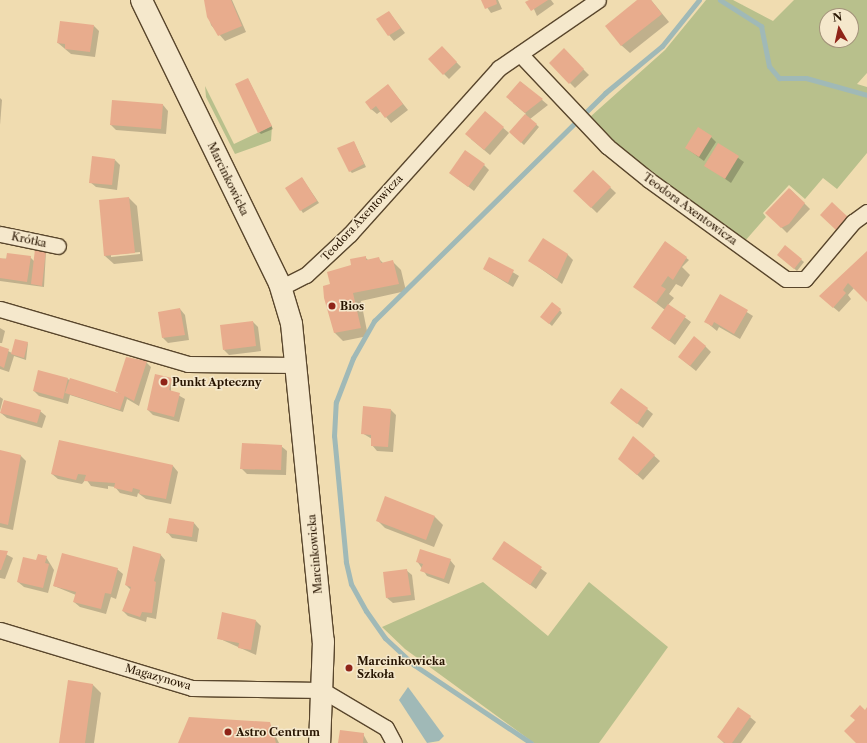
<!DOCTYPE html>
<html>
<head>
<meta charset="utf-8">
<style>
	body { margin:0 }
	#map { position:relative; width:867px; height:743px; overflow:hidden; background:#f0dcb0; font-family:"Libre Caslon Text",serif }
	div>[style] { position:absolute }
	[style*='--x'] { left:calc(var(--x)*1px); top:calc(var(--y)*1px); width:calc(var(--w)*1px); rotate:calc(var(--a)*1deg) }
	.green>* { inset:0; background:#b8c08c }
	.water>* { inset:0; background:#a0b9b7 }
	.shadow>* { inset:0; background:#0003 }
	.stream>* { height:5px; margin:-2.5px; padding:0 2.5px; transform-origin:2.5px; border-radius:2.5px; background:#a0b9b7 }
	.building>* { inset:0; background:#e8ac8d }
	.roads { filter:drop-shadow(1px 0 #59462c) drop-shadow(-1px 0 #59462c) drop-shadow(0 1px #59462c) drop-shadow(0 -1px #59462c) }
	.street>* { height:15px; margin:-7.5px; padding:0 7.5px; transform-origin:7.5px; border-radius:7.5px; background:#f5e8cc }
	.secondary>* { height:21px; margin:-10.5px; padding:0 10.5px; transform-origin:10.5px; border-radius:10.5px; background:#f5e8cc }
	.dots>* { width:11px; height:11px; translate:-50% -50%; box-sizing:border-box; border:2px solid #f5e8cc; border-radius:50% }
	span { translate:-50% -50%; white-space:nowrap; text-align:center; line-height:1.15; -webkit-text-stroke:3px #f5e8cc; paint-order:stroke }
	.street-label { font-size:11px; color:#271400 }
	.poi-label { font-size:11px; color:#271400; font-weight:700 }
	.left { translate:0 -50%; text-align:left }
	.north { position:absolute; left:819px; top:8px; width:40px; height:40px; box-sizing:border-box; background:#f5e8cc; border:1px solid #a3937a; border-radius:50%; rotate:351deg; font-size:11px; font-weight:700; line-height:16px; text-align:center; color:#271400 }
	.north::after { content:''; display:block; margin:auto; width:14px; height:18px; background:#8f2418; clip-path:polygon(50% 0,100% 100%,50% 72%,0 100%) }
</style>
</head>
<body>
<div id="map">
	<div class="green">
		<div style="clip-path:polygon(evenodd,706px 0,733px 0,773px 21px,794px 0,867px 0,867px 73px,857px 84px,867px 87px,867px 153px,837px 189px,823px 178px,805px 199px,789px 185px,763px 213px,766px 217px,745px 241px,688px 205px,609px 139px,590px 117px,665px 50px,706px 0,827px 16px,851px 16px,851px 40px,827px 40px,827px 16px)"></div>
		<div style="clip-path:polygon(205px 86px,234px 144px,272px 126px,271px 141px,235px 154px,206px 97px)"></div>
		<div style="clip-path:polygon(483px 582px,548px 636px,589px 582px,668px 647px,599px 743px,534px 743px,405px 649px,382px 627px)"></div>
	</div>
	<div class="water">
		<div style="clip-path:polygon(408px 687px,444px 736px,439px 741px,427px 743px,399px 700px)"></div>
	</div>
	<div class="shadow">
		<div style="clip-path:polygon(205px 0,232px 0,246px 32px,225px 41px,211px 25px)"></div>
		<div style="clip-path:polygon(482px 0,498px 0,502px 9px,491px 13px)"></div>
		<div style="clip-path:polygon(530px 0,551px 0,554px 4px,537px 16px)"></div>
		<div style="clip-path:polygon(639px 0,651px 0,669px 22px,630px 53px,621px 45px)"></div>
		<div style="clip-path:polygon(389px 12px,405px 33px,394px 41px,389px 35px)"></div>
		<div style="clip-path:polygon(94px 26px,99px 31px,95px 57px,71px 54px,58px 43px)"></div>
		<div style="clip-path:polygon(442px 47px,461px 67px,449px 79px,429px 59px)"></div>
		<div style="clip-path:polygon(564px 50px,589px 75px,575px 88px,550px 63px)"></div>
		<div style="clip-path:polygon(248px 79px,273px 129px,261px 134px,259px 132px)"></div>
		<div style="clip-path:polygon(521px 82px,548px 105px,530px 119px,539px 127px,524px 145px,510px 132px,526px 114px,513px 103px)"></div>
		<div style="clip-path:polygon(388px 85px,408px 110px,391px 123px,381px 111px,377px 114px,371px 109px)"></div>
		<div style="clip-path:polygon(0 98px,2px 100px,0 125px)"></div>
		<div style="clip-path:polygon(163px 105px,168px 111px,166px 134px,116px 130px,111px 125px)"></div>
		<div style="clip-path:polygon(485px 112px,509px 133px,490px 155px,471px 139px)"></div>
		<div style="clip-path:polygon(711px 137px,716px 142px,704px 161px,686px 148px)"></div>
		<div style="clip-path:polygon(354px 142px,366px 167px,352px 173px,350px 171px)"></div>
		<div style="clip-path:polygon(718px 144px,744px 162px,731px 183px,705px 165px)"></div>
		<div style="clip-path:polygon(115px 160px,120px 165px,117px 190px,96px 187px,90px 182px)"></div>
		<div style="clip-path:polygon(484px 165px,489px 170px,474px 191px,450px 173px)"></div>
		<div style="clip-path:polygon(593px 171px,616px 193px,597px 213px,574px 191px)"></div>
		<div style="clip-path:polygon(302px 178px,319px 203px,303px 213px,286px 188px)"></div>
		<div style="clip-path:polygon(790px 189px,810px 209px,787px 233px,767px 213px)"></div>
		<div style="clip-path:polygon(evenodd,129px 198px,137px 206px,143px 261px,114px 264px,105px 256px,129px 198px,140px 252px,140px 254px,111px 257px,111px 255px,140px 252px)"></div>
		<div style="clip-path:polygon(665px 242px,689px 260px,682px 267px,690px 275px,682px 287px,676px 284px,669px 294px,674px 298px,668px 305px,691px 322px,675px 345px,652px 328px,665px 310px,635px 287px)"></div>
		<div style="clip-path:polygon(785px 247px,804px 262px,797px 271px,781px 257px)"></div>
		<div style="clip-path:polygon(46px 251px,44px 287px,0 281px,0 259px,30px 257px,34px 261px)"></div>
		<div style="clip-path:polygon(867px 252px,867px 301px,854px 288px,848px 295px,851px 299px,839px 312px,826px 301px)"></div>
		<div style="clip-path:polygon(567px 254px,573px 260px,562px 284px,530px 261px)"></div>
		<div style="clip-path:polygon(365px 257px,369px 261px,379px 259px,384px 264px,393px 262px,401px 270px,406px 291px,361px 301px,368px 336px,343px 341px,335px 333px,325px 298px,331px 285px)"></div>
		<div style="clip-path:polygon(490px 258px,519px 276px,513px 287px,484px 269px)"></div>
		<div style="clip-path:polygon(721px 296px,753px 316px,740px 339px,719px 327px,717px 331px,706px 322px)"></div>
		<div style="clip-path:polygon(180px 309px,185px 315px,189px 340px,168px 343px,163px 338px)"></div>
		<div style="clip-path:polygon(560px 310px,562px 313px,552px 326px,544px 319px)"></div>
		<div style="clip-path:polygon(253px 322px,258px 327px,261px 351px,229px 355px,224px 350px)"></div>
		<div style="clip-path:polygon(0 328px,5px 331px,2px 343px,0 343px)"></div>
		<div style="clip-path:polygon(28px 343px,26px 360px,14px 356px,9px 372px,0 369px,0 347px,12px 353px)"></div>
		<div style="clip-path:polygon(705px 346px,711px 352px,696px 371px,679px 357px)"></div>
		<div style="clip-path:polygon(146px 362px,151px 367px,139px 406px,127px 399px,123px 412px,70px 395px,68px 404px,39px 396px,34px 391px,67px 379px,120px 394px,116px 391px)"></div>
		<div style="clip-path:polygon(171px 379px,171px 391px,185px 399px,179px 422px,153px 415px,148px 410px)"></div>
		<div style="clip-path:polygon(0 397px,3px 399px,0 411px)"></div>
		<div style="clip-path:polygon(611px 403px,647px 409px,653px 414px,643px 428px)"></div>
		<div style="clip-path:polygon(391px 410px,396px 415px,393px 452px,377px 451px,372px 445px,372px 439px,362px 433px)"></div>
		<div style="clip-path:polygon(40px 411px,46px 416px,42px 428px,7px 418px,1px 413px)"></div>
		<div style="clip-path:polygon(633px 437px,660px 461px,643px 480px,625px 464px)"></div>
		<div style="clip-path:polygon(59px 442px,173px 466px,178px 472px,171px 504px,146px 499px,138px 493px,137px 497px,120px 493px,115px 487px,108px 486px,108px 489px,91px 486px,86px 479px,82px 484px,58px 479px,52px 474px)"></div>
		<div style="clip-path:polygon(281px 446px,287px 451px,286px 475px,247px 474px,241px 468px)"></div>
		<div style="clip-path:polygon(0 451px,21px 456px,26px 461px,13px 530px,0 527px)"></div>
		<div style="clip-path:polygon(435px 517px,443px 525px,434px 547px,385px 528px,377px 520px)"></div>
		<div style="clip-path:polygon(170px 519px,194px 523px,199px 529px,197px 542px,172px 538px,167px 532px)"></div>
		<div style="clip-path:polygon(504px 543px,547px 573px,536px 589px,494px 559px)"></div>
		<div style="clip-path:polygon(0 551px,13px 558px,5px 579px,0 578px)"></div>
		<div style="clip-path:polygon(160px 554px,165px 560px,156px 619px,147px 617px,146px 622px,128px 616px,123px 611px,131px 590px,126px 585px)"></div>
		<div style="clip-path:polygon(46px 557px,54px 570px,48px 593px,24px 587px,18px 582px,37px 561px)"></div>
		<div style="clip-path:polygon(450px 560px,455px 566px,449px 584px,427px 576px,417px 561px)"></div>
		<div style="clip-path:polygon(117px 569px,123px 574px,116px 599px,111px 597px,106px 614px,80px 607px,74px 602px,76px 595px,54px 586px)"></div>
		<div style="clip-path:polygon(406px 570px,412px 575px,415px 600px,393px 603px,387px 598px)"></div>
		<div style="clip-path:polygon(256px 621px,261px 626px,256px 655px,218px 638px)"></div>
		<div style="clip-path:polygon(92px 684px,101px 693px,94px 743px,60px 743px)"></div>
		<div style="clip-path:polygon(739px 708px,756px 722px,741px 743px,724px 743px,718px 737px)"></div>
		<div style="clip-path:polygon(269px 723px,279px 743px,179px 743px)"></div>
		<div style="clip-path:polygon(363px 734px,368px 743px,340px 743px)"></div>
	</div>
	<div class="stream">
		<div style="--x:720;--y:0;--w:49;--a:32.4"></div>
		<div style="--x:761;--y:26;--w:41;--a:78.7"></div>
		<div style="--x:769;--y:66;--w:16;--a:50"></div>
		<div style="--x:779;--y:78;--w:27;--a:0"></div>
		<div style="--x:806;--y:78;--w:63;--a:15.6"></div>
		<div style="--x:531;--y:743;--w:141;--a:-146.3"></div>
		<div style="--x:414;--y:665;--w:40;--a:-137"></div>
		<div style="--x:385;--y:638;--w:33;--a:-125"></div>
		<div style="--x:366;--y:611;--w:31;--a:-119"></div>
		<div style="--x:351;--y:584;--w:23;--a:-103"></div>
		<div style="--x:346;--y:562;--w:127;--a:-95.4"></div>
		<div style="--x:334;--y:436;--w:34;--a:-87"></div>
		<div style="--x:336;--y:402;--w:47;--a:-68.9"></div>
		<div style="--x:353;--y:358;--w:43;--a:-60.4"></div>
		<div style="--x:374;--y:321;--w:325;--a:-44.6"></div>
		<div style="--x:605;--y:93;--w:74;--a:-39.5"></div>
		<div style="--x:662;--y:46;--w:59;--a:-51.2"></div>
	</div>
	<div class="building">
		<div style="clip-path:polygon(204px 0,231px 0,242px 26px,218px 36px,207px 17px)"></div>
		<div style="clip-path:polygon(481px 0,496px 0,497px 4px,485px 9px)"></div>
		<div style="clip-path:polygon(529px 0,548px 0,531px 11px,525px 2px)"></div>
		<div style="clip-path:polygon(637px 0,651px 0,662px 14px,621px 46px,605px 26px)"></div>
		<div style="clip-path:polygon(389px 11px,401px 28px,388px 36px,376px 19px)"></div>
		<div style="clip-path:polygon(60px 21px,94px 25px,90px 52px,65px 49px,65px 44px,57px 43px)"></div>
		<div style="clip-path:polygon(442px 46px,457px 62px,443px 75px,428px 59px)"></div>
		<div style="clip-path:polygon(564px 48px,584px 69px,569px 84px,549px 63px)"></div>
		<div style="clip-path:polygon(248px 78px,272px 126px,258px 133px,235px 84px)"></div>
		<div style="clip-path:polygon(520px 81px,543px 99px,525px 113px,506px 97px)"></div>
		<div style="clip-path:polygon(388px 84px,403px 104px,385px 118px,376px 106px,371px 110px,365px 102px)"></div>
		<div style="clip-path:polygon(112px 100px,163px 104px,161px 129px,110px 125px)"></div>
		<div style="clip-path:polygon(485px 111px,504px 127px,484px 150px,465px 134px)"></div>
		<div style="clip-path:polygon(525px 114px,537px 124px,521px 143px,509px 132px)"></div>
		<div style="clip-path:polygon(698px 127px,712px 136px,699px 157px,685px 148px)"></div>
		<div style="clip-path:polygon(354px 141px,364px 164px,349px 172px,337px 148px)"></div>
		<div style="clip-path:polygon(718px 143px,739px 156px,725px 179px,704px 166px)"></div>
		<div style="clip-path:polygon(465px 150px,485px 164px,468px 187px,449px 173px)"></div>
		<div style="clip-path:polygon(92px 156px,115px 159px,112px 185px,89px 183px)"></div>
		<div style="clip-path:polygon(593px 170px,611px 187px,591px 208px,573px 191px)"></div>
		<div style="clip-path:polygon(302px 177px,317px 201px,300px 211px,285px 188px)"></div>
		<div style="clip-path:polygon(789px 188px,805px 203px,789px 224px,781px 228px,765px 213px)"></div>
		<div style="clip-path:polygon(129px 197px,135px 253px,104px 256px,99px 200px)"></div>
		<div style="clip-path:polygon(832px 202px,849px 218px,837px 231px,820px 215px)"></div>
		<div style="clip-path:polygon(543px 238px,568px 254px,557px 279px,528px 261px)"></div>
		<div style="clip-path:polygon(665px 241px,687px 257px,673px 280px,668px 276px,661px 286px,666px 289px,656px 303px,633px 287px)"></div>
		<div style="clip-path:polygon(785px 245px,802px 259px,794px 269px,777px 255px)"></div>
		<div style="clip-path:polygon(35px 249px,46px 250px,42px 286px,31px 284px)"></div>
		<div style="clip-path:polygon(867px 251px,867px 302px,848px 283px,843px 290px,846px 293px,833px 308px,819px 296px)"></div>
		<div style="clip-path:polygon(7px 253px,31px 256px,27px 282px,0 278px,0 258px,6px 259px)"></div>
		<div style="clip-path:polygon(366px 256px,366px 260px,379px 257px,381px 263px,393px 260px,399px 284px,353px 293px,361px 328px,334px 333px,324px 298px,323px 286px,330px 284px,327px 272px,351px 265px,350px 259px)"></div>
		<div style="clip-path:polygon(489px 257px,514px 270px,508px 283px,483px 269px)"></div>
		<div style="clip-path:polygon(720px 294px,748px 310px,734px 334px,714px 322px,712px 326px,704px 322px)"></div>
		<div style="clip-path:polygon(552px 302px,561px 309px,549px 324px,540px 317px)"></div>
		<div style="clip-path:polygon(668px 304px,686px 316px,669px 341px,651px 328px)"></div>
		<div style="clip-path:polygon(180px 308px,185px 335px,162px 338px,158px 312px)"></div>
		<div style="clip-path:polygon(253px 321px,256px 346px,223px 350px,220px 325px)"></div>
		<div style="clip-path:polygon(694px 336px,706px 346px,690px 366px,678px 357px)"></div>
		<div style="clip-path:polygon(15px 339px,28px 342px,24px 358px,11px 354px)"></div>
		<div style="clip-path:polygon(0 346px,9px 349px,4px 368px,0 366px)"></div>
		<div style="clip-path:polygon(126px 357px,147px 361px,134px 401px,115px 391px)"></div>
		<div style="clip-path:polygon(38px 370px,68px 378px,63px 399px,33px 391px)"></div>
		<div style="clip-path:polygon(155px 374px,172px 378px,169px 390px,180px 393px,174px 417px,147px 410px)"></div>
		<div style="clip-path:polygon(70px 378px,125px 395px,120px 410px,65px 393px)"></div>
		<div style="clip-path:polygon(621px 388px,648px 408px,637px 424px,610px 403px)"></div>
		<div style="clip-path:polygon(4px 400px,41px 410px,37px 423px,0 413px)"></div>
		<div style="clip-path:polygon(363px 406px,391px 409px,388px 447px,371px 446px,371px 435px,361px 434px)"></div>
		<div style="clip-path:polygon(633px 436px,655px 455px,637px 475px,618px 459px)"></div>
		<div style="clip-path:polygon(59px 440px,173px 465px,166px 499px,139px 494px,140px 490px,133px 488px,132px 492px,114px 488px,115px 483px,84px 481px,86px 475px,78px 474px,76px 480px,51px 474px)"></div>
		<div style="clip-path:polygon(242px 443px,282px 445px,281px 470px,240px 469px)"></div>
		<div style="clip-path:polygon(0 450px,21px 455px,8px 525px,0 523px)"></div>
		<div style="clip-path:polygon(385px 496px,435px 516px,426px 540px,376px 521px)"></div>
		<div style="clip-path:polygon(169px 518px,194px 522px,192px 537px,166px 533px)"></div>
		<div style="clip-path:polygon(504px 541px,542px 567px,530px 585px,492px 559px)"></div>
		<div style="clip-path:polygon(133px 546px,161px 554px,154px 581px,156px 582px,152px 613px,142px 612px,140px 617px,122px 611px,131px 587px,125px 585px)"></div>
		<div style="clip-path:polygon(420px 549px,451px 559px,444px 579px,420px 571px,423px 564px,416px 562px)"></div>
		<div style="clip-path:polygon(0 550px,8px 551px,1px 570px,0 570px)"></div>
		<div style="clip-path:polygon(62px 553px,118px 568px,111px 594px,105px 593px,101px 609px,73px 602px,76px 592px,53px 586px)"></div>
		<div style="clip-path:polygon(38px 554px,47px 556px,45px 563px,49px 564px,43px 588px,17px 582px,23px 557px,36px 560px)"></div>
		<div style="clip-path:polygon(407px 569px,411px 595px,386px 598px,383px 572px)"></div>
		<div style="clip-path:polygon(222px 612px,256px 620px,251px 650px,238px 648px,239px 643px,217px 639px)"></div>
		<div style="clip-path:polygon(68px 680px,93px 684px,85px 743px,59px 743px)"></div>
		<div style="clip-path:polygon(860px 705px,865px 710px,867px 707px,867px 743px,856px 743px,844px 731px,855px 720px,850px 716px)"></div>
		<div style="clip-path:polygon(738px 707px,751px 716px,732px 743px,725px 743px,717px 737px)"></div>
		<div style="clip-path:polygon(189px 717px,270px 722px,276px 743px,178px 743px)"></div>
		<div style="clip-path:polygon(340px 730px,364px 733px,363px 743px,338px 743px)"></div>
	</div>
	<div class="roads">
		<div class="street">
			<div style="--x:520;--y:54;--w:127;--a:46.6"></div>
			<div style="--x:607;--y:146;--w:54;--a:39"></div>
			<div style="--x:649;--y:180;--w:169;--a:35.9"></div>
			<div style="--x:786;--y:279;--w:19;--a:0"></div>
			<div style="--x:805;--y:279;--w:75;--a:-49.9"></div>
			<div style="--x:853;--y:222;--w:17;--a:-36"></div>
			<div style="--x:0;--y:234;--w:59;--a:11.7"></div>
			<div style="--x:280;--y:288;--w:29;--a:-27"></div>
			<div style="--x:306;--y:275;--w:60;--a:-43"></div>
			<div style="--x:350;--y:234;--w:223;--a:-48.1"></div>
			<div style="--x:499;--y:68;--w:120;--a:-34.5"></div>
			<div style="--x:0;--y:309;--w:196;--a:16.3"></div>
			<div style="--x:188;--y:364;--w:110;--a:0.5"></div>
			<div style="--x:0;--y:630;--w:201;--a:16.8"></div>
			<div style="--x:192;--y:688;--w:130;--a:0.9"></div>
			<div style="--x:322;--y:690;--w:74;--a:30.7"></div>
			<div style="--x:386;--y:728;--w:17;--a:62"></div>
		</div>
		<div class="secondary">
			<div style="--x:141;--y:0;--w:315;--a:64"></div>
			<div style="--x:279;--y:283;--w:42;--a:73.3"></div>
			<div style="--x:291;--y:323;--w:320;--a:84.3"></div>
			<div style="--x:323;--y:641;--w:102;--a:92.2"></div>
		</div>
	</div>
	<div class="dots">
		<div style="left:332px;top:306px;background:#8f2418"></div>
		<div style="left:164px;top:382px;background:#8f2418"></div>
		<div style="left:349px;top:668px;background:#8f2418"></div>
		<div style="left:228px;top:732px;background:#8f2418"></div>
	</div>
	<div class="street-label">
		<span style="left:228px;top:179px;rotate:64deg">Marcinkowicka</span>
		<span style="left:690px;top:209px;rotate:36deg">Teodora Axentowicza</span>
		<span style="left:362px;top:218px;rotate:-47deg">Teodora Axentowicza</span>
		<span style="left:29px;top:240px;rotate:12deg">Krótka</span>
		<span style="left:315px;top:554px;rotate:-95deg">Marcinkowicka</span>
		<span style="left:158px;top:677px;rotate:16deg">Magazynowa</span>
	</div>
	<div class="poi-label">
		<span class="left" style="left:340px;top:306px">Bios</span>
		<span class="left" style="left:172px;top:382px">Punkt Apteczny</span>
		<span class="left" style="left:357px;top:668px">Marcinkowicka<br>Szkoła</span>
		<span class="left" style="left:236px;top:732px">Astro Centrum</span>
	</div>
	<div class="north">N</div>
</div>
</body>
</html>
